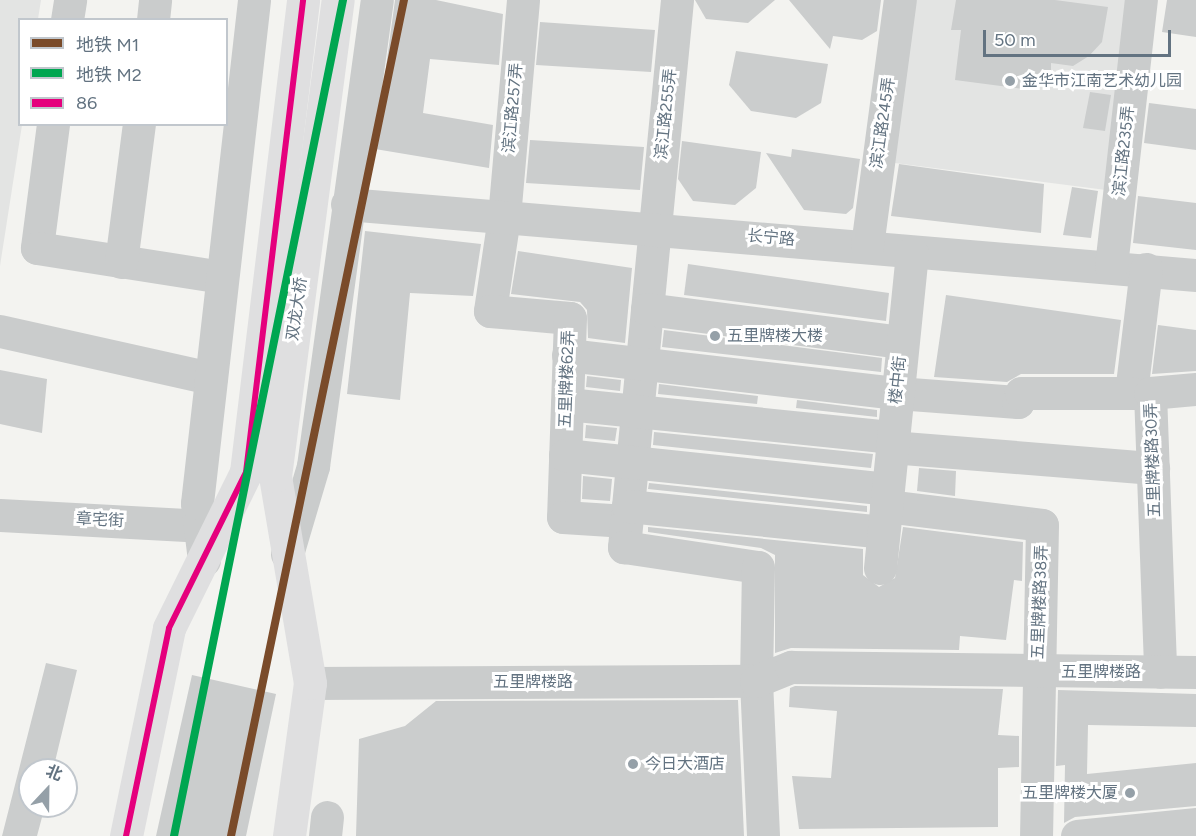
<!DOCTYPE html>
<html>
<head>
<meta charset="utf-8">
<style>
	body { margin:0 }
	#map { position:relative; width:1196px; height:836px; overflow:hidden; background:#f3f3f0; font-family:Figtree,"Noto Sans SC",sans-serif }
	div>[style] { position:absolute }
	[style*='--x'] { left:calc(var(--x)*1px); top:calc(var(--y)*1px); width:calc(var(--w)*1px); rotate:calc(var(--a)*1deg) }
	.built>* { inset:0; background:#e3e4e3 }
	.building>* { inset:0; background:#cbcdcd }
	.minor>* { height:33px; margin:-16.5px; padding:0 16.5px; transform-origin:16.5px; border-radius:16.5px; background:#cacccc }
	.major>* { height:33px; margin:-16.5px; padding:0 16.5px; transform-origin:16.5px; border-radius:16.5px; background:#dfdfe0 }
	.bus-1>* { height:6px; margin:-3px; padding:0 3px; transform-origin:3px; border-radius:3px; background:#e5007d }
	.metro-1>* { height:8px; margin:-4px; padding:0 4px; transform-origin:4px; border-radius:4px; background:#7a4b2a }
	.metro-2>* { height:8px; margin:-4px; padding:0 4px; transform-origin:4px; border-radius:4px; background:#00a651 }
	.dots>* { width:16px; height:16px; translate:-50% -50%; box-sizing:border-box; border:3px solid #fff; border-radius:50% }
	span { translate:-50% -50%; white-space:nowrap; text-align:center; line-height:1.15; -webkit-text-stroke:6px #fff; paint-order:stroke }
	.poi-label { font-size:16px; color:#637381 }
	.left { translate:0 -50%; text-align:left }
	.right { translate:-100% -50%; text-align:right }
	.street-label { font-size:16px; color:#637381 }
	.legend { position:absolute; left:18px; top:18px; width:210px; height:108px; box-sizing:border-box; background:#fff; border:2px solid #c1c7cd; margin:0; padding:8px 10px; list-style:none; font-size:18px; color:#637381 }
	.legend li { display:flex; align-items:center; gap:12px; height:30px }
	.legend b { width:30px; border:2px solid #c1c7cd }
	.north { position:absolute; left:18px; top:758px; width:60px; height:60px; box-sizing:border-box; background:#fff; border:2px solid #c1c7cd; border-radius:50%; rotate:22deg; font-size:16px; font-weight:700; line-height:24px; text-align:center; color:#637381 }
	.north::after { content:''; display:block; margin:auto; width:21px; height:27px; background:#95a0a8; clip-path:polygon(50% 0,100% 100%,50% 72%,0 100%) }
	.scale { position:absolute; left:983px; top:30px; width:188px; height:27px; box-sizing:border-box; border:3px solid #637381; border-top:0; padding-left:8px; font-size:18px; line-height:21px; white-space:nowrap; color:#637381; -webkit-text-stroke:4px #fff; paint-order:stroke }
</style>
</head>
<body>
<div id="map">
	<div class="built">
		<div style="clip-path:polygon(0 0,41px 0,38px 19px,20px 20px,22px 125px,0 266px)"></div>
		<div style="clip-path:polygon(913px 0,1130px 0,1106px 190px,887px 162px)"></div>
	</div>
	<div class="building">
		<div style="clip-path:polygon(395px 0,436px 0,503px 14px,499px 65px,430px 59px,423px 113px,493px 125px,489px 168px,375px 149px)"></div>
		<div style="clip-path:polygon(695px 0,775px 0,748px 23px,706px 19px)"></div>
		<div style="clip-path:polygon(789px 0,881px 0,877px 31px,862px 40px,833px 36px,830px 49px)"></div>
		<div style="clip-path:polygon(956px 0,1055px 0,1108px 7px,1102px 42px,1089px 56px,1073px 66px,1051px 63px,1051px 79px,1031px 90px,955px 80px,961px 30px,951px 30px)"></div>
		<div style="clip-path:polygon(1167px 0,1196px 0,1196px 37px,1162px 32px)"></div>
		<div style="clip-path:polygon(540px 22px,655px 30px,651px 72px,536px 65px)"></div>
		<div style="clip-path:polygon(736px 51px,828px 64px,821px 103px,796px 118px,751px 111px,729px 85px)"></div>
		<div style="clip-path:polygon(1090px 92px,1111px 95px,1105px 131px,1083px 128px)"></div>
		<div style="clip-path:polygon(1149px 103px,1196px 109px,1196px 150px,1144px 143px)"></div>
		<div style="clip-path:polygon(530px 140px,644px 147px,640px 190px,526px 183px)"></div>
		<div style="clip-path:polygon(682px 141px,761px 152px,756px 188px,735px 205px,693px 201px,678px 179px)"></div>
		<div style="clip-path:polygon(792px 149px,860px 159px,853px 208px,846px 214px,804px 210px,766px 153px,791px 157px)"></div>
		<div style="clip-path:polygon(899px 164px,1044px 184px,1041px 233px,891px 216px)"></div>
		<div style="clip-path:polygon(1072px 187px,1098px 191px,1091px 238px,1063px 235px)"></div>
		<div style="clip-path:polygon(1138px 196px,1196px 203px,1196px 250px,1133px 243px)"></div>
		<div style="clip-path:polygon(365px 231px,481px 244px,473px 296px,410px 293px,400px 400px,347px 394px)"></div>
		<div style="clip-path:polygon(518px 251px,632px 268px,625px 343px,588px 338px,587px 310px,580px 302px,511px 294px)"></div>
		<div style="clip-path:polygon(688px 264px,889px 293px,886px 321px,684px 295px)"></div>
		<div style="clip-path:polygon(946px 295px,1121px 320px,1114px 374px,1021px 374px,1007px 382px,934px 377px)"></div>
		<div style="clip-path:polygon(1158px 325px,1196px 330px,1196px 371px,1152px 374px)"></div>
		<div style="clip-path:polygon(664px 330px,882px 358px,881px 372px,662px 347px)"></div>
		<div style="clip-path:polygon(0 370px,47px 379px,42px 433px,0 424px)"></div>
		<div style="clip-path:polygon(587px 376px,621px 380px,620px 391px,586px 387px)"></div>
		<div style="clip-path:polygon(659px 384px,758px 396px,757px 404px,658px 394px)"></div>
		<div style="clip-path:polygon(797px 400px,877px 410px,877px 417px,796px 408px)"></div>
		<div style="clip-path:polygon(586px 425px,617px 428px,615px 441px,585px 438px)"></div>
		<div style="clip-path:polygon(654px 432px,873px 454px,871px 468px,653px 445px)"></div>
		<div style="clip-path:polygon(919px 468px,956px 471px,955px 496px,917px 491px)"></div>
		<div style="clip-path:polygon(583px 476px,612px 479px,610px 501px,582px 499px)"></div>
		<div style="clip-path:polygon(649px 483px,867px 506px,867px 512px,648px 489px)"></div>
		<div style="clip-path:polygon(648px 527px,863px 549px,863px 575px,879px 587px,895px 578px,903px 527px,1023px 542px,1022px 581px,1014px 580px,1006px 640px,960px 636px,959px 650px,791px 648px,775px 653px,775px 555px,761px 548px,648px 532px)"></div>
		<div style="clip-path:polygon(46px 663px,77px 670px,53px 770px,30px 770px,30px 806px,45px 806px,37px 836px,2px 836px)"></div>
		<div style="clip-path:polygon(192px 675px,276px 694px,246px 836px,156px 836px)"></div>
		<div style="clip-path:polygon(795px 686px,1003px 689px,998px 735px,1019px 736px,1019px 767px,998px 768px,998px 827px,799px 829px,792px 776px,831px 778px,837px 711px,789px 707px,790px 688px)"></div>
		<div style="clip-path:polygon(1058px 690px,1196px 694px,1196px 727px,1088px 725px,1087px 774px,1196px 763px,1196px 806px,1075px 817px,1064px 823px,1065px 765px,1056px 766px)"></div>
		<div style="clip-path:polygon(738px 700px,744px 836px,356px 836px,359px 739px,405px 726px,436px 701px)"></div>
	</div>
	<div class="minor">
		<div style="--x:523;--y:0;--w:218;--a:95"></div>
		<div style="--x:504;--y:217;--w:95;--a:98.5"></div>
		<div style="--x:490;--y:311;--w:80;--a:5"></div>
		<div style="--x:570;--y:318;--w:199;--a:92"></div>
		<div style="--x:563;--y:517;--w:63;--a:3.6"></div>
		<div style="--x:677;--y:0;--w:550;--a:95.53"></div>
		<div style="--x:624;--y:547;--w:135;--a:8.5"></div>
		<div style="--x:758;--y:567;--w:114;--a:91"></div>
		<div style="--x:756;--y:681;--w:155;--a:87.4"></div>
		<div style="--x:67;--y:20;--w:20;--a:-81"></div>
		<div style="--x:153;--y:20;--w:20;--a:-84"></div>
		<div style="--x:53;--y:124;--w:125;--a:97.4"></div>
		<div style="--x:37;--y:248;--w:187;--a:8.9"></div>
		<div style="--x:347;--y:204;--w:852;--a:4.78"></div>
		<div style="--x:867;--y:246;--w:248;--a:-82.4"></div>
		<div style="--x:121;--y:262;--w:139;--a:-82.6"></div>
		<div style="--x:1111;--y:266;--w:268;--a:-83.6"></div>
		<div style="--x:1146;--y:269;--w:125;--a:96.9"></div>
		<div style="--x:1131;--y:393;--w:19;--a:0"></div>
		<div style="--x:1150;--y:393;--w:279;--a:87.9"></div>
		<div style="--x:647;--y:309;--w:257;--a:7.4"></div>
		<div style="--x:0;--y:331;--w:216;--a:12.6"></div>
		<div style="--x:568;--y:355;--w:331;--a:6.6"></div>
		<div style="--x:897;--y:393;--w:121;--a:4.3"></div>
		<div style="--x:1018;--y:402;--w:9;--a:-72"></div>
		<div style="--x:1021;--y:393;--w:110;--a:0"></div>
		<div style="--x:1150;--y:393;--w:46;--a:-5"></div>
		<div style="--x:567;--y:404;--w:327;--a:5.8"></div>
		<div style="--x:891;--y:447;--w:263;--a:4.6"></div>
		<div style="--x:565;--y:455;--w:324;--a:6"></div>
		<div style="--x:628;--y:506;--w:256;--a:5.8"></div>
		<div style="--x:886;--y:506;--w:157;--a:6.9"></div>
		<div style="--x:1042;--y:525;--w:311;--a:91.1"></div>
		<div style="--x:0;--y:515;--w:200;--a:3.1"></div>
		<div style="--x:287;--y:554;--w:92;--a:-73.5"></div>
		<div style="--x:313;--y:466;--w:470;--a:-82.2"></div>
		<div style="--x:204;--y:560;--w:57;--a:-97"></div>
		<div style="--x:197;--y:503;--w:506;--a:-83.53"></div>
		<div style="--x:880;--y:568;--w:317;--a:-84.2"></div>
		<div style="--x:310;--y:683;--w:446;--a:-0.3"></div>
		<div style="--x:756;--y:681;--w:38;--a:-22"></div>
		<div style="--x:791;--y:667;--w:405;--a:0.7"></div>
		<div style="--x:325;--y:836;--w:19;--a:-84"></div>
		<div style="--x:1077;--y:836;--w:120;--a:-5.8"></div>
	</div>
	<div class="major">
		<div style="--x:126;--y:836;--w:212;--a:-78.3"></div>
		<div style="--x:169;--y:628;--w:174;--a:-63.7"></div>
		<div style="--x:246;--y:472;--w:475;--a:-83.1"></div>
		<div style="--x:289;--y:836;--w:154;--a:-82.2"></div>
		<div style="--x:310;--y:683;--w:210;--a:-99.6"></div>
		<div style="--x:275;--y:476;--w:480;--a:-82.5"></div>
	</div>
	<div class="bus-1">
		<div style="--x:126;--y:836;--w:212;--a:-78.3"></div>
		<div style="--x:169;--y:628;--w:174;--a:-63.7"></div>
		<div style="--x:246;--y:472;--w:475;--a:-83.1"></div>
	</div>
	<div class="metro-1">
		<div style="--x:231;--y:836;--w:854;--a:-78.31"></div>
	</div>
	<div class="metro-2">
		<div style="--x:174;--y:836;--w:853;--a:-78.57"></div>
	</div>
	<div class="dots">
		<div style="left:1010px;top:81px;background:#95a0a8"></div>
		<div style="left:715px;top:336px;background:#95a0a8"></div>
		<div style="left:633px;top:764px;background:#95a0a8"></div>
		<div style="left:1130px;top:793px;background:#95a0a8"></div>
	</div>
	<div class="poi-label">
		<span class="left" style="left:1022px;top:81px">金华市江南艺术幼儿园</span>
		<span class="left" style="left:727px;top:336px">五里牌楼大楼</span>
		<span class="left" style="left:645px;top:764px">今日大酒店</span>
		<span class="right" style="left:1118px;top:793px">五里牌楼大厦</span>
	</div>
	<div class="street-label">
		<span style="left:513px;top:108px;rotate:-85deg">滨江路257弄</span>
		<span style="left:666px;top:114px;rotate:-84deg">滨江路255弄</span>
		<span style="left:883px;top:123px;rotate:-82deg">滨江路245弄</span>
		<span style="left:1124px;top:151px;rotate:-84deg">滨江路235弄</span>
		<span style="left:771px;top:238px;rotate:5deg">长宁路</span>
		<span style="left:297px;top:309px;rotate:-82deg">双龙大桥</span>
		<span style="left:567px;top:379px;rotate:-88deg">五里牌楼62弄</span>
		<span style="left:898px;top:380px;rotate:-84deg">楼中街</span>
		<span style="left:1153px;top:460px;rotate:-92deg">五里牌楼路30弄</span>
		<span style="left:100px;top:520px;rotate:3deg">章宅街</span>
		<span style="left:1040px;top:602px;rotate:-88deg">五里牌楼路38弄</span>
		<span style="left:1101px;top:672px">五里牌楼路</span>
		<span style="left:533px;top:682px">五里牌楼路</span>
	</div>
	<ul class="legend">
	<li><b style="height:8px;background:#7a4b2a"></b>地铁 M1</li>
	<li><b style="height:8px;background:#00a651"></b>地铁 M2</li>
	<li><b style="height:8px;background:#e5007d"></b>86</li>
	</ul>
	<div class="north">北</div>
	<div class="scale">50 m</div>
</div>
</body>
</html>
